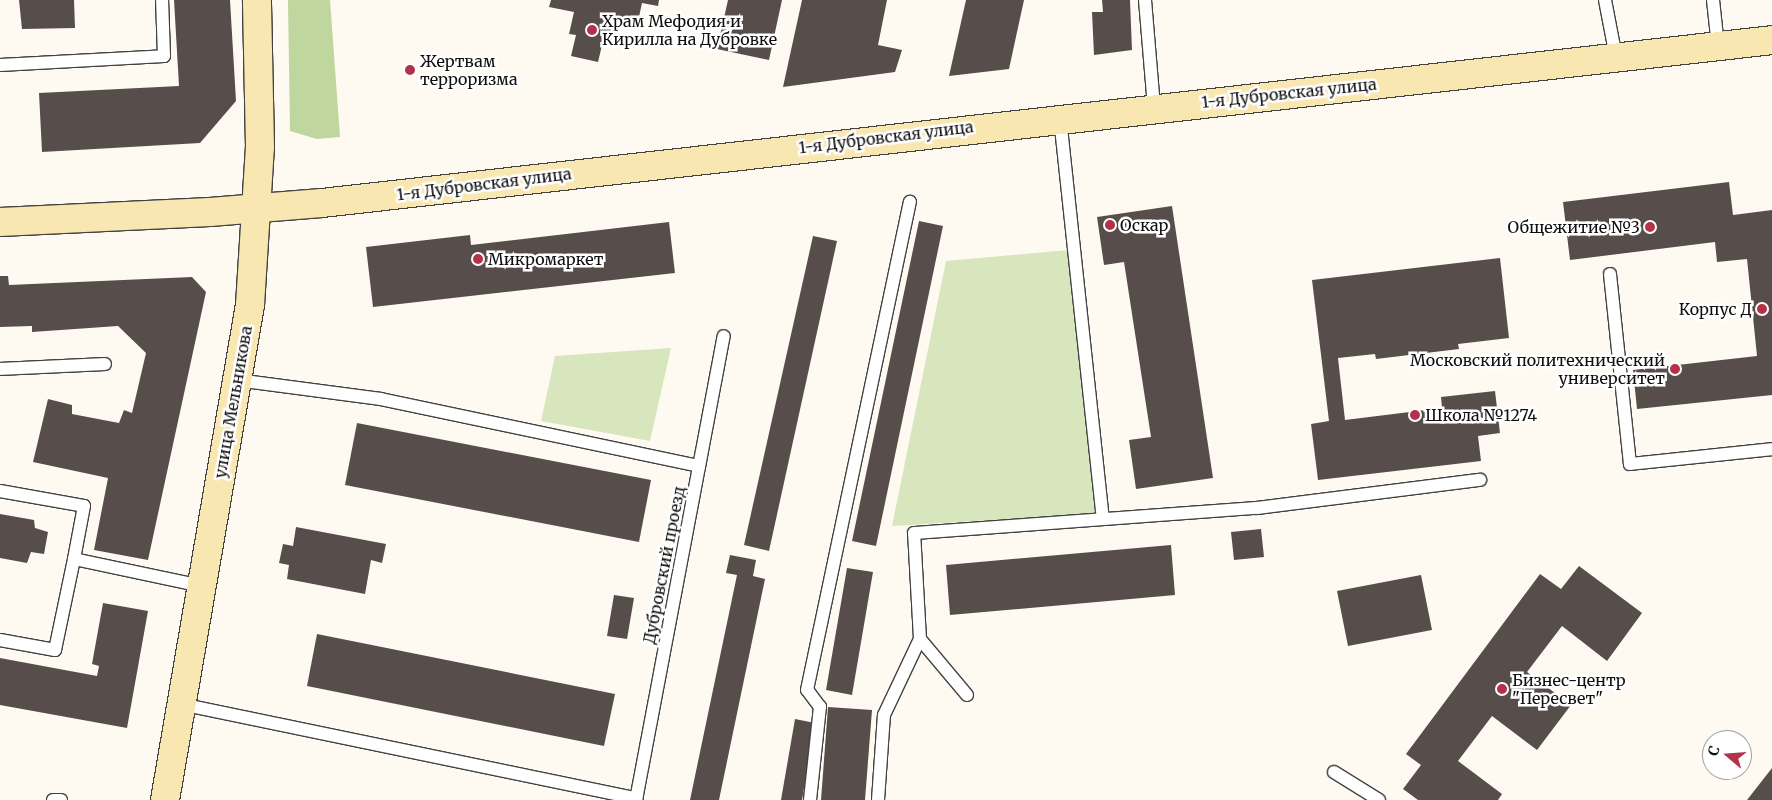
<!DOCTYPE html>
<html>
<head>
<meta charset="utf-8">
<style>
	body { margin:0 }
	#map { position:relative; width:1772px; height:800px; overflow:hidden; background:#fefaf2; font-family:Merriweather,serif }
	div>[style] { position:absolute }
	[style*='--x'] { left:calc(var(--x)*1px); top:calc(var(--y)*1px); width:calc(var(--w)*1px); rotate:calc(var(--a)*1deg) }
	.green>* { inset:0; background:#d8e6bd }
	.forest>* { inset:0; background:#bfd69e }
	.building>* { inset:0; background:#574e4c }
	.roads { filter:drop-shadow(1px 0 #424242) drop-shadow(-1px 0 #424242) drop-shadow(0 1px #424242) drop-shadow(0 -1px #424242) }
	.lane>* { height:12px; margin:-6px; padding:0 6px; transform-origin:6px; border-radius:6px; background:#fff }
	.secondary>* { height:28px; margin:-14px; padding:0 14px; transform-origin:14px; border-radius:14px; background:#f9e7b2 }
	.dots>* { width:14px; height:14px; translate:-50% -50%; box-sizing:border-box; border:2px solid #fff; border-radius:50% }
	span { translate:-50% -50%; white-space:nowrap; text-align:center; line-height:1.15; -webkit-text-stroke:5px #fff; paint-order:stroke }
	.poi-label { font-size:16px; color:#0f0f0f }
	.left { translate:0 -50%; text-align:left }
	.right { translate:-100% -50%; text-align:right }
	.street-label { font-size:16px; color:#0f0f0f }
	.north { position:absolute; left:1702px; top:730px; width:50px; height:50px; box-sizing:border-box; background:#fff; border:1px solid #9f9f9f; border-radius:50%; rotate:288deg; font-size:14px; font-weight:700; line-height:20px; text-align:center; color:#0f0f0f }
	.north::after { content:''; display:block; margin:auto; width:18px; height:22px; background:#b4314a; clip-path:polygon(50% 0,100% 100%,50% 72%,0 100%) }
</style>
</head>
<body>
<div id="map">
	<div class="green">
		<div style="clip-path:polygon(1069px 250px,1095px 514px,892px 526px,946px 261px)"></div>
		<div style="clip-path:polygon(671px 348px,650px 441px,541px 421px,555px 356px)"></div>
	</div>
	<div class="forest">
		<div style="clip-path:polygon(288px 0,330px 0,340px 137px,317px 139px,290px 131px)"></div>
	</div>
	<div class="building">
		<div style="clip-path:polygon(19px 0,74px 0,75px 28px,22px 29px)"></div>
		<div style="clip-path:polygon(174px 0,230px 0,236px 101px,200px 143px,42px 152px,39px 93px,179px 86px)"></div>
		<div style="clip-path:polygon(551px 0,659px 0,658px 6px,642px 3px,637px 26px,616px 22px,611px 43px,603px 41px,598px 62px,571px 56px,576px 35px,569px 34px,574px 12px,549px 7px)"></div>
		<div style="clip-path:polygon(728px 0,782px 0,769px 60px,717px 49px)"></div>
		<div style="clip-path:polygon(802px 0,887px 0,878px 45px,902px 50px,895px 72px,783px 87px)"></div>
		<div style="clip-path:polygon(966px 0,1024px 0,1009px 69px,949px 76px)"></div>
		<div style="clip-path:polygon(1102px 0,1130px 0,1132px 50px,1094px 55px,1092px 12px,1103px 12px)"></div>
		<div style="clip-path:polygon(1729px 182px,1733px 215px,1772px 210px,1772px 395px,1637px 409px,1633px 370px,1757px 356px,1747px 259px,1717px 262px,1715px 242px,1570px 260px,1563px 202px)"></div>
		<div style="clip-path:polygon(1172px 206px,1213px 478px,1136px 489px,1129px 440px,1151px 437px,1124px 262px,1104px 265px,1097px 217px)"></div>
		<div style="clip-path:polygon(919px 221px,943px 226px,876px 546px,852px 541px)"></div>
		<div style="clip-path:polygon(669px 222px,675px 273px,373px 307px,366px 247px,470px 235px,471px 245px)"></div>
		<div style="clip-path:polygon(813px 236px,837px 241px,769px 551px,744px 545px)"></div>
		<div style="clip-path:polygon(1500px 258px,1509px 338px,1458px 344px,1459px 349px,1376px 359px,1375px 354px,1338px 358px,1345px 420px,1442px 408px,1441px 397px,1495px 391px,1500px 433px,1478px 436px,1481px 461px,1318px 480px,1311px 424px,1329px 421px,1312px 280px)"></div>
		<div style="clip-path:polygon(0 276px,8px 276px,9px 285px,192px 277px,206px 292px,148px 560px,94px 550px,108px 478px,33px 462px,48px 399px,72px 405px,72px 414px,119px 423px,124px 410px,132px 413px,146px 353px,118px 326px,32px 332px,32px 326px,0 327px)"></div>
		<div style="clip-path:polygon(357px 423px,651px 480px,639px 542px,345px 485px)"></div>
		<div style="clip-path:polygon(0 514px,34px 520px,35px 528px,48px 532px,44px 554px,31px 552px,27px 563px,0 558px)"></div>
		<div style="clip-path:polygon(296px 527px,386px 544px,382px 563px,371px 560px,365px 594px,287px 579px,289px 565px,279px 563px,283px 544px,293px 546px)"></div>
		<div style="clip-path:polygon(1261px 529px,1264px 557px,1234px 560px,1231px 532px)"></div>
		<div style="clip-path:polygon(1171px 545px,1175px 595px,950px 615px,946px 565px)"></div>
		<div style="clip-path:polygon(730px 555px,756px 560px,753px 576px,765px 579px,719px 800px,690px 800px,737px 575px,726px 573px)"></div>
		<div style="clip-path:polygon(1579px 566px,1642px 613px,1607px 661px,1562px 626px,1527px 672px,1571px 705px,1537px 750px,1492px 716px,1458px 761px,1502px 794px,1498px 800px,1418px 800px,1403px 789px,1421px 765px,1406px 754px,1540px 574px,1561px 589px)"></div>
		<div style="clip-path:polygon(847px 568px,873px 572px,852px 695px,826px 690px)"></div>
		<div style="clip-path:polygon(1421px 575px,1432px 630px,1348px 646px,1337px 591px)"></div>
		<div style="clip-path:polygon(614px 595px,634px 598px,627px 639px,607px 636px)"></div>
		<div style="clip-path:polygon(103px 603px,148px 611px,127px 728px,0 705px,0 658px,97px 676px,99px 666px,92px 664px)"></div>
		<div style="clip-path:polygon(317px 634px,615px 694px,604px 746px,307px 686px)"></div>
		<div style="clip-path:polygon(828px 707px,872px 710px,865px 800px,821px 800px)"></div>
		<div style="clip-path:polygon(795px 719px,815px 723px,802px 800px,781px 800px)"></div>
		<div style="clip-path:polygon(1772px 768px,1772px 800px,1747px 800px)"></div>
	</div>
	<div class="roads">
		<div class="lane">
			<div style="--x:1145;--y:0;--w:107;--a:85.2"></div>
			<div style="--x:1605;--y:0;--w:58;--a:79.1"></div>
			<div style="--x:1713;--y:0;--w:46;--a:83.8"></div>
			<div style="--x:0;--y:65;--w:164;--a:-3.1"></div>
			<div style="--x:164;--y:56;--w:56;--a:-92"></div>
			<div style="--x:1060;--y:118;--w:403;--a:83.9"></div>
			<div style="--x:1610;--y:274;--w:191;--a:84"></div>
			<div style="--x:1630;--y:464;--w:143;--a:-6"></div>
			<div style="--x:0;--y:369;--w:105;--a:-2.7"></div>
			<div style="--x:237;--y:380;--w:145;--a:7.5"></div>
			<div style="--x:381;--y:399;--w:325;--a:11.9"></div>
			<div style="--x:0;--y:491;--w:85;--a:10.1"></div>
			<div style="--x:84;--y:506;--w:54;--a:100.7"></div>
			<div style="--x:74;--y:559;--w:131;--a:11.9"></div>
			<div style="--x:0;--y:640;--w:56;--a:10.3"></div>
			<div style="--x:55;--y:650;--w:93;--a:-78.2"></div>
			<div style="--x:967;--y:695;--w:73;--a:-130"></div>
			<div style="--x:920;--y:639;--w:106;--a:-93.2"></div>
			<div style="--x:914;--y:533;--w:344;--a:-4.2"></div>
			<div style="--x:1257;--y:508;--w:225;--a:-7.2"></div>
			<div style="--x:181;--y:704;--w:465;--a:11.7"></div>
			<div style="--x:1334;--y:772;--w:53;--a:31.9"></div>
			<div style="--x:53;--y:800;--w:8;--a:0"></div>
			<div style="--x:636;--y:800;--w:472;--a:-79.3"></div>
			<div style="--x:810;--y:800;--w:94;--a:-83.9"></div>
			<div style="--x:820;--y:707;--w:21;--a:-127"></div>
			<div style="--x:807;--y:690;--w:499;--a:-78.1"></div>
			<div style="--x:878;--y:800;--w:85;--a:-86"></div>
			<div style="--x:884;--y:715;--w:84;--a:-64.7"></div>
		</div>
		<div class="secondary">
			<div style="--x:0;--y:222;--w:210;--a:-2.7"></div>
			<div style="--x:210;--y:212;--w:112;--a:-4.6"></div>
			<div style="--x:322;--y:203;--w:1459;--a:-6.41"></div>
			<div style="--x:165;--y:800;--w:502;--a:-80.26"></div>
			<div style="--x:250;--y:305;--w:158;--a:-86.4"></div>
			<div style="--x:260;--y:147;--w:147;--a:-91.2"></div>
		</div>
	</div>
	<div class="dots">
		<div style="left:592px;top:30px;background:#b4314a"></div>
		<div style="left:410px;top:70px;background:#b4314a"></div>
		<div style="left:1110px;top:225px;background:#b4314a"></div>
		<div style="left:1650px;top:227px;background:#b4314a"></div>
		<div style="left:478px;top:259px;background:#b4314a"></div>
		<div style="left:1762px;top:309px;background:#b4314a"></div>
		<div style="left:1675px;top:369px;background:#b4314a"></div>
		<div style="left:1415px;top:415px;background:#b4314a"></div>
		<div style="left:1502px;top:689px;background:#b4314a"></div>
	</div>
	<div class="poi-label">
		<span class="left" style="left:602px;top:30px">Храм Мефодия и<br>Кирилла на Дубровке</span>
		<span class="left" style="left:420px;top:70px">Жертвам<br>терроризма</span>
		<span class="left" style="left:1120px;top:225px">Оскар</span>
		<span class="right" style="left:1640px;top:227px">Общежитие №3</span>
		<span class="left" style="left:488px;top:259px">Микромаркет</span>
		<span class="right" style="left:1752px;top:309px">Корпус Д</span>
		<span class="right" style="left:1665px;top:369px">Московский политехнический<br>университет</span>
		<span class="left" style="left:1425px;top:415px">Школа №1274</span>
		<span class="left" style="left:1512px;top:689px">Бизнес-центр<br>"Пересвет"</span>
	</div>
	<div class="street-label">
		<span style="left:1289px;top:93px;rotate:-6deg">1-я Дубровская улица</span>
		<span style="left:886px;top:137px;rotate:-7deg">1-я Дубровская улица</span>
		<span style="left:484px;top:184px;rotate:-7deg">1-я Дубровская улица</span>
		<span style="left:233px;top:402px;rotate:-80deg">улица Мельникова</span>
		<span style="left:664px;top:565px;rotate:-79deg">Дубровский проезд</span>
	</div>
	<div class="north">С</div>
</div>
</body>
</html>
